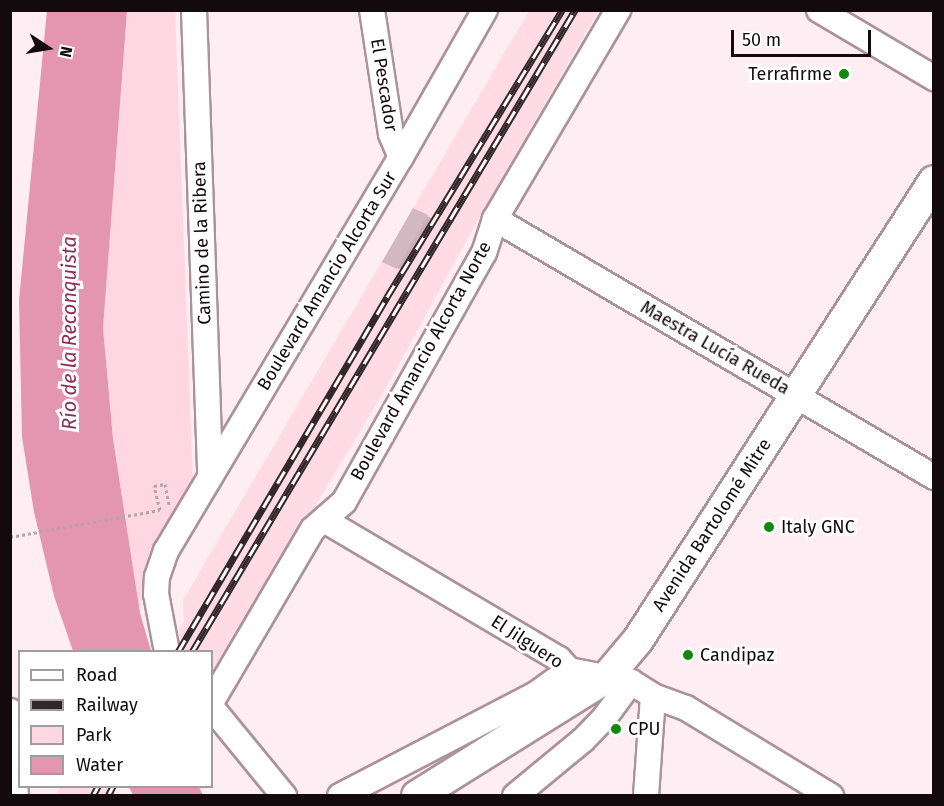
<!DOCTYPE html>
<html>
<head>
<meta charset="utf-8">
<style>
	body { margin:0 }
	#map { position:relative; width:944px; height:806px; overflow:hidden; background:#feedf2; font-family:"Fira Sans",sans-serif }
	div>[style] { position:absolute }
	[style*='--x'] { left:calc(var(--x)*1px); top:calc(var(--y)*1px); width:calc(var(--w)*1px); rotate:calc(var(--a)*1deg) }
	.built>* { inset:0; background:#ffdbe6 }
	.green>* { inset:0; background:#ffd7e3 }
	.water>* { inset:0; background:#e495b0 }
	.shadow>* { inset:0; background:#0003 }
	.building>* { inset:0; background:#d2b8c0 }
	.path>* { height:3px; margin-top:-1.5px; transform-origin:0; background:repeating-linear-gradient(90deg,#b3a5a9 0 3px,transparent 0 6px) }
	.roads { filter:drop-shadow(2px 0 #ab929a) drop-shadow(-2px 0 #ab929a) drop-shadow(0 2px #ab929a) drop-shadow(0 -2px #ab929a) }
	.minor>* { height:24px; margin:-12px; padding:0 12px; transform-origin:12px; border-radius:12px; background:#fff }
	.major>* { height:30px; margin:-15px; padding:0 15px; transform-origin:15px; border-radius:15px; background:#fff }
	.rail>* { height:7px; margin-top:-3.5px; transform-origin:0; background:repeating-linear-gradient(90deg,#fff 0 14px,#32272b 0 28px); box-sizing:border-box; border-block:2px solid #32272b }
	.dots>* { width:16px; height:16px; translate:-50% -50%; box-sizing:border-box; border:3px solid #fff; border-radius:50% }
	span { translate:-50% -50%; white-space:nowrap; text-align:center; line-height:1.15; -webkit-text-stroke:6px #fff; paint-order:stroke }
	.poi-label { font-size:18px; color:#130a0d }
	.right { translate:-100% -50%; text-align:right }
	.left { translate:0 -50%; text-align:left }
	.street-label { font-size:18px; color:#130a0d }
	.water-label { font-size:20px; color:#8c3057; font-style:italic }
	.frame { position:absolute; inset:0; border:12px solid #130a0d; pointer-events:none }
	.legend { position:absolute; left:18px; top:650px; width:195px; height:138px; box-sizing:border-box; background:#fff; border:2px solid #a19d9e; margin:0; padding:8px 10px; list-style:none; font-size:18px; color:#130a0d }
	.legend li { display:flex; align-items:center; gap:12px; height:30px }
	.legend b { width:30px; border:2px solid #a19d9e }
	.north { position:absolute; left:18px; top:18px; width:60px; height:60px; -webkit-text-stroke:4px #fff; paint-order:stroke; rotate:102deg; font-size:16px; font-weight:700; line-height:24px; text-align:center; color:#130a0d }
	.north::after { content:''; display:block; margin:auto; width:21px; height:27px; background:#130a0d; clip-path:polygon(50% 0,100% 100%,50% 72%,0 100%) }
	.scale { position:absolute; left:731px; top:30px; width:140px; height:27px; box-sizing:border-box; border:3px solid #130a0d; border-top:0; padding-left:8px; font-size:18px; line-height:21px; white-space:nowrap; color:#130a0d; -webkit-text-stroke:4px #fff; paint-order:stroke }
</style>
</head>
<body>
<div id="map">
	<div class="built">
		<div style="clip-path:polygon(529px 11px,598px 11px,475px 225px,386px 388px,219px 667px,212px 673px,212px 652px,184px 651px,181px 646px,179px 629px,184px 622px,183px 600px)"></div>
		<div style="clip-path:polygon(61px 786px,105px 787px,110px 795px,55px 795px)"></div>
	</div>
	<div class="green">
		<div style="clip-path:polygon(127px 11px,175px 11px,193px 480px,158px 539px,145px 568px,140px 613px,113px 439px,103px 328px)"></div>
	</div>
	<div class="water">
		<div style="clip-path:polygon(47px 10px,127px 11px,103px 328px,113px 439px,140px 613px,151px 651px,73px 651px,54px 596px,34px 512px,22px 437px,19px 300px)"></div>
		<div style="clip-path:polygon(129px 787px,199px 787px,203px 795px,133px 795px)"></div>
	</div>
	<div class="shadow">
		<div style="clip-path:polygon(427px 216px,432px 219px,403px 271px,390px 264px)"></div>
	</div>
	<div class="building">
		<div style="clip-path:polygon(413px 208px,428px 215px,397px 269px,382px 262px)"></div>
	</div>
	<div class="path">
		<div style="--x:10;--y:537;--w:152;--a:-10.2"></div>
		<div style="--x:160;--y:510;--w:25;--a:-104"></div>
		<div style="--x:154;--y:486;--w:11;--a:-10"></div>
		<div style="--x:165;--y:484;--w:21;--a:79"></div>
	</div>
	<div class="roads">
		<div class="minor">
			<div style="--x:194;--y:10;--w:466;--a:88"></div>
			<div style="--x:372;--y:10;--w:125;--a:81.3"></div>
			<div style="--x:391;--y:134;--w:25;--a:67"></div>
			<div style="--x:819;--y:10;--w:134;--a:30.6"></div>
			<div style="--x:495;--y:219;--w:509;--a:30.44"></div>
			<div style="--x:324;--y:520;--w:273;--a:30.6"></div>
			<div style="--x:559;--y:659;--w:15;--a:48"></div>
			<div style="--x:569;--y:670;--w:63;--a:11"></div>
			<div style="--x:631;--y:682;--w:26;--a:32"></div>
			<div style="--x:653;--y:696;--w:35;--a:20"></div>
			<div style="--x:686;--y:708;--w:170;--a:31.3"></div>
			<div style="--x:167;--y:652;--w:59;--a:-100.7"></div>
			<div style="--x:156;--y:594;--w:17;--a:-87"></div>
			<div style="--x:157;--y:577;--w:28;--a:-71"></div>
			<div style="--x:166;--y:551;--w:459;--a:-59.2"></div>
			<div style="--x:401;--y:157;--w:169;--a:-60.3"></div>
			<div style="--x:212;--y:701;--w:199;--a:-59.6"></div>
			<div style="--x:313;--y:529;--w:41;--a:-41.1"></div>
			<div style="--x:344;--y:502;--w:286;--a:-60.7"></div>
			<div style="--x:484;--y:253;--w:36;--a:-72"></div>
			<div style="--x:495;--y:219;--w:243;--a:-59.5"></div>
			<div style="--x:212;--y:708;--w:114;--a:50.7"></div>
			<div style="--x:10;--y:711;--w:85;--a:86"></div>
			<div style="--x:340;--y:796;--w:221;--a:-27.5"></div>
			<div style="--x:536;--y:694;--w:41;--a:-36"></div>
			<div style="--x:515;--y:796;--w:88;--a:-39.5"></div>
			<div style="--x:583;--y:740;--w:32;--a:-46"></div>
			<div style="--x:605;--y:717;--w:44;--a:-53.4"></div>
			<div style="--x:646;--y:796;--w:100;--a:-86"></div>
		</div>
		<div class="major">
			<div style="--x:417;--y:796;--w:223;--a:-32"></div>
			<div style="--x:606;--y:678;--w:50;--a:-49.9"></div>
			<div style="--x:638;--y:640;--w:546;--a:-57.18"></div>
		</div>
	</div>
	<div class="rail">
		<div style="--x:178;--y:652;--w:412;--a:-59.5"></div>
		<div style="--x:387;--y:297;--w:336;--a:-58.6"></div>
		<div style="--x:192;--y:652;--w:748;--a:-59.18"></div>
		<div style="--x:93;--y:796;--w:11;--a:-63"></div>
		<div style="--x:108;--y:796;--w:11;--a:-63"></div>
	</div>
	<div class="dots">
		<div style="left:844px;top:74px;background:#12890d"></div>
		<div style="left:769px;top:527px;background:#12890d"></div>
		<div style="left:688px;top:655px;background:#12890d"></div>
		<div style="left:616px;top:729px;background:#12890d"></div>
	</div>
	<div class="poi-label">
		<span class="right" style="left:832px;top:74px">Terrafirme</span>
		<span class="left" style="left:781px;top:527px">Italy GNC</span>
		<span class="left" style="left:700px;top:655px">Candipaz</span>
		<span class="left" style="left:628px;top:729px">CPU</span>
	</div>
	<div class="street-label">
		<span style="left:384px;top:85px;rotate:81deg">El Pescador</span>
		<span style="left:202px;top:243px;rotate:-92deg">Camino de la Ribera</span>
		<span style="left:327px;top:281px;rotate:-59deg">Boulevard Amancio Alcorta Sur</span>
		<span style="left:715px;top:348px;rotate:30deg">Maestra Lucía Rueda</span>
		<span style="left:421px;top:361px;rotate:-61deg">Boulevard Amancio Alcorta Norte</span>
		<span style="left:712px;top:525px;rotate:-57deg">Avenida Bartolomé Mitre</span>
		<span style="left:527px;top:642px;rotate:33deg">El Jilguero</span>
	</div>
	<div class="water-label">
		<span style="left:69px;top:333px;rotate:-90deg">Río de la Reconquista</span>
	</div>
	<div class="frame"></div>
	<ul class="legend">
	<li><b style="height:8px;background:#fff"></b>Road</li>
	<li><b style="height:8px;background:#32272b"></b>Railway</li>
	<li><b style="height:16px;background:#ffd7e3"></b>Park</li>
	<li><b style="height:16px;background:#e495b0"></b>Water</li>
	</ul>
	<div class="north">N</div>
	<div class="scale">50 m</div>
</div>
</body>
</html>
